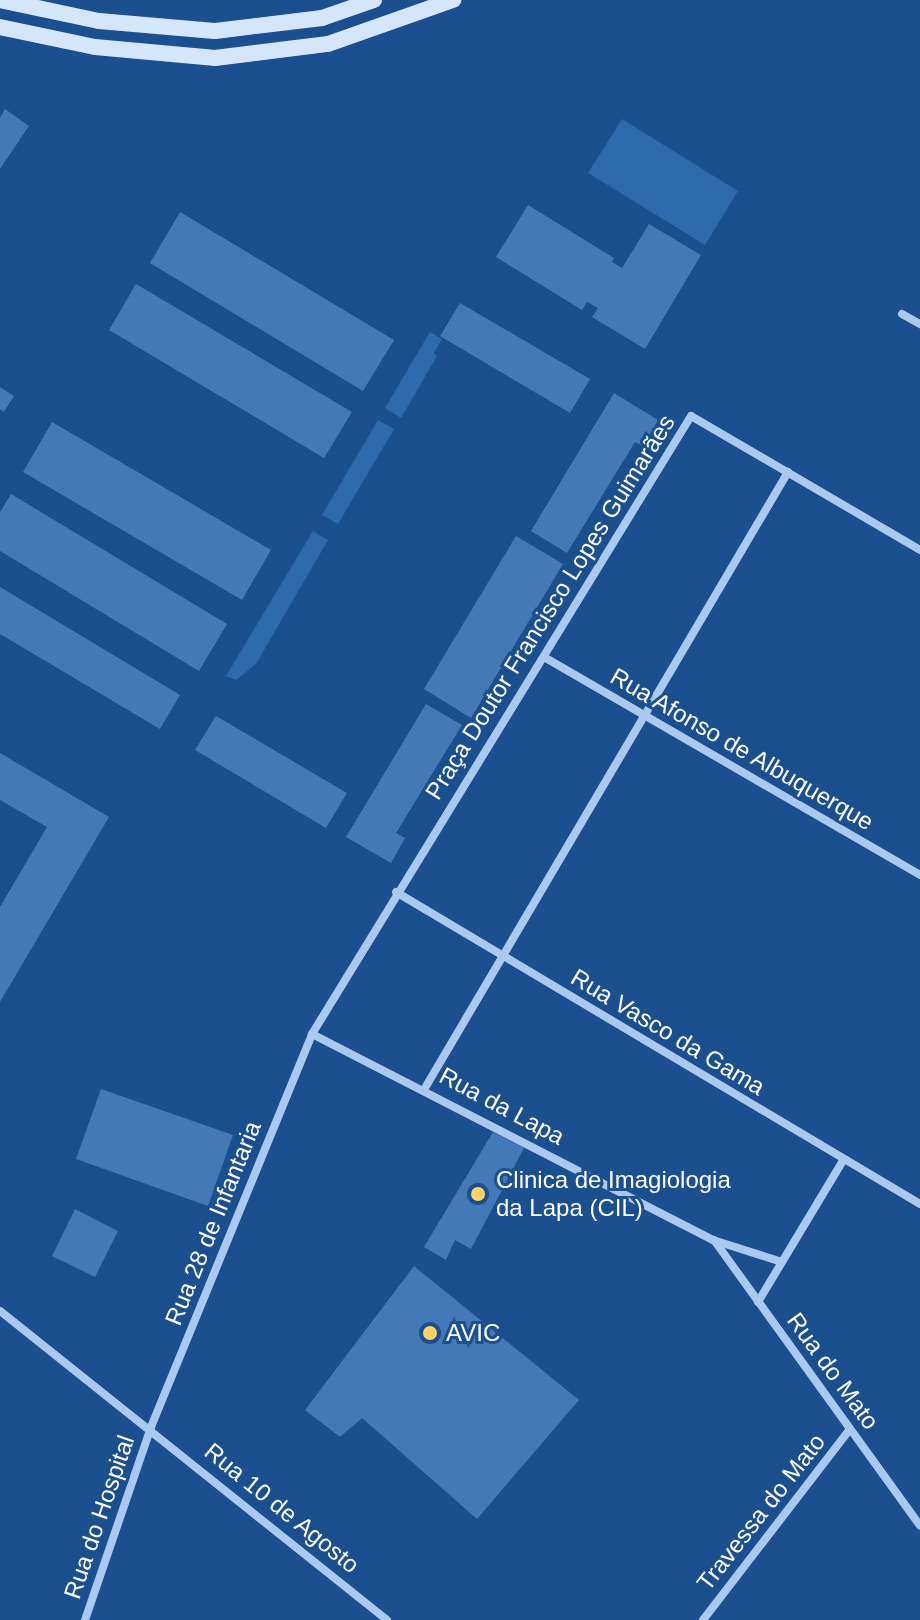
<!DOCTYPE html>
<html>
<head>
<meta charset="utf-8">
<style>
	body { margin:0 }
	#map { position:relative; width:920px; height:1620px; overflow:hidden; background:#1b4f8f; font-family:Helvetica,sans-serif }
	div>[style] { position:absolute }
	[style*='--x'] { left:calc(var(--x)*1px); top:calc(var(--y)*1px); width:calc(var(--w)*1px); rotate:calc(var(--a)*1deg) }
	.green>* { inset:0; background:#2e69ad }
	.building>* { inset:0; background:#4478b7 }
	.street>* { height:8px; margin:-4px; padding:0 4px; transform-origin:4px; border-radius:4px; background:#a9c9ee }
	.secondary>* { height:16px; margin:-8px; padding:0 8px; transform-origin:8px; border-radius:8px; background:#d6e6fa }
	.dots>* { width:22px; height:22px; translate:-50% -50%; box-sizing:border-box; border:4px solid #1b4f8f; border-radius:50% }
	span { translate:-50% -50%; white-space:nowrap; text-align:center; line-height:1.15; -webkit-text-stroke:6px #1b4f8f; paint-order:stroke }
	.street-label { font-size:24px; color:#fff }
	.poi-label { font-size:24px; color:#fff }
	.left { translate:0 -50%; text-align:left }
</style>
</head>
<body>
<div id="map">
	<div class="green">
		<div style="clip-path:polygon(622px 119px,738px 191px,705px 245px,588px 173px)"></div>
		<div style="clip-path:polygon(430px 332px,442px 339px,434px 353px,437px 356px,401px 418px,385px 408px)"></div>
		<div style="clip-path:polygon(378px 420px,394px 429px,338px 524px,322px 515px)"></div>
		<div style="clip-path:polygon(313px 531px,328px 540px,256px 664px,236px 680px,226px 676px)"></div>
	</div>
	<div class="building">
		<div style="clip-path:polygon(5px 109px,29px 126px,0 169px,0 118px)"></div>
		<div style="clip-path:polygon(528px 205px,614px 258px,612px 262px,622px 268px,649px 224px,701px 255px,645px 349px,592px 317px,598px 308px,587px 302px,582px 310px,496px 257px)"></div>
		<div style="clip-path:polygon(180px 212px,394px 340px,363px 391px,150px 263px)"></div>
		<div style="clip-path:polygon(136px 284px,352px 412px,324px 458px,109px 330px)"></div>
		<div style="clip-path:polygon(460px 303px,590px 379px,570px 413px,440px 336px)"></div>
		<div style="clip-path:polygon(0 387px,14px 396px,4px 412px,0 409px)"></div>
		<div style="clip-path:polygon(614px 393px,658px 420px,643px 446px,635px 442px,567px 553px,531px 531px)"></div>
		<div style="clip-path:polygon(52px 422px,271px 550px,242px 600px,23px 472px)"></div>
		<div style="clip-path:polygon(11px 494px,227px 624px,199px 671px,0 551px,0 512px)"></div>
		<div style="clip-path:polygon(516px 536px,563px 564px,471px 718px,424px 689px)"></div>
		<div style="clip-path:polygon(0 587px,180px 695px,160px 729px,0 634px)"></div>
		<div style="clip-path:polygon(426px 704px,462px 725px,396px 833px,405px 838px,391px 863px,346px 837px)"></div>
		<div style="clip-path:polygon(216px 716px,347px 793px,326px 828px,195px 750px)"></div>
		<div style="clip-path:polygon(0 753px,109px 817px,0 1002px,0 907px,47px 827px,0 800px)"></div>
		<div style="clip-path:polygon(101px 1089px,233px 1135px,208px 1206px,76px 1159px)"></div>
		<div style="clip-path:polygon(493px 1132px,524px 1148px,471px 1249px,455px 1240px,446px 1260px,424px 1247px)"></div>
		<div style="clip-path:polygon(75px 1209px,118px 1231px,95px 1277px,52px 1256px)"></div>
		<div style="clip-path:polygon(414px 1266px,579px 1400px,477px 1519px,362px 1418px,340px 1437px,305px 1410px)"></div>
	</div>
	<div class="street">
		<div style="--x:902;--y:314;--w:21;--a:29"></div>
		<div style="--x:544;--y:657;--w:435;--a:30.1"></div>
		<div style="--x:396;--y:892;--w:610;--a:30.77"></div>
		<div style="--x:312;--y:1034;--w:451;--a:27.2"></div>
		<div style="--x:713;--y:1240;--w:72;--a:17.7"></div>
		<div style="--x:425;--y:1088;--w:715;--a:-59.49"></div>
		<div style="--x:714;--y:1240;--w:352;--a:54.2"></div>
		<div style="--x:758;--y:1302;--w:167;--a:-59"></div>
		<div style="--x:0;--y:1311;--w:495;--a:38.6"></div>
		<div style="--x:85;--y:1620;--w:204;--a:-71.1"></div>
		<div style="--x:151;--y:1427;--w:425;--a:-67.7"></div>
		<div style="--x:312;--y:1034;--w:725;--a:-58.48"></div>
		<div style="--x:691;--y:416;--w:265;--a:30.3"></div>
		<div style="--x:703;--y:1620;--w:241;--a:-52.4"></div>
	</div>
	<div class="secondary">
		<div style="--x:0;--y:0;--w:101;--a:12"></div>
		<div style="--x:99;--y:21;--w:116;--a:4.9"></div>
		<div style="--x:215;--y:31;--w:108;--a:-6.9"></div>
		<div style="--x:322;--y:18;--w:55;--a:-19.1"></div>
		<div style="--x:0;--y:27;--w:97;--a:11.9"></div>
		<div style="--x:95;--y:47;--w:121;--a:5.2"></div>
		<div style="--x:215;--y:58;--w:114;--a:-7.1"></div>
		<div style="--x:328;--y:44;--w:133;--a:-19.4"></div>
	</div>
	<div class="dots">
		<div style="left:478px;top:1194px;background:#ffd166"></div>
		<div style="left:430px;top:1333px;background:#ffd166"></div>
	</div>
	<div class="street-label">
		<span style="left:550px;top:607px;rotate:-58deg">Praça Doutor Francisco Lopes Guimarães</span>
		<span style="left:742px;top:749px;rotate:30deg">Rua Afonso de Albuquerque</span>
		<span style="left:668px;top:1032px;rotate:31deg">Rua Vasco da Gama</span>
		<span style="left:502px;top:1106px;rotate:28deg">Rua da Lapa</span>
		<span style="left:213px;top:1223px;rotate:-68deg">Rua 28 de Infantaria</span>
		<span style="left:833px;top:1371px;rotate:54deg">Rua do Mato</span>
		<span style="left:282px;top:1508px;rotate:39deg">Rua 10 de Agosto</span>
		<span style="left:761px;top:1512px;rotate:-52deg">Travessa do Mato</span>
		<span style="left:99px;top:1517px;rotate:-71deg">Rua do Hospital</span>
	</div>
	<div class="poi-label">
		<span class="left" style="left:496px;top:1194px">Clinica de Imagiologia<br>da Lapa (CIL)</span>
		<span class="left" style="left:446px;top:1333px">AVIC</span>
	</div>
</div>
</body>
</html>
